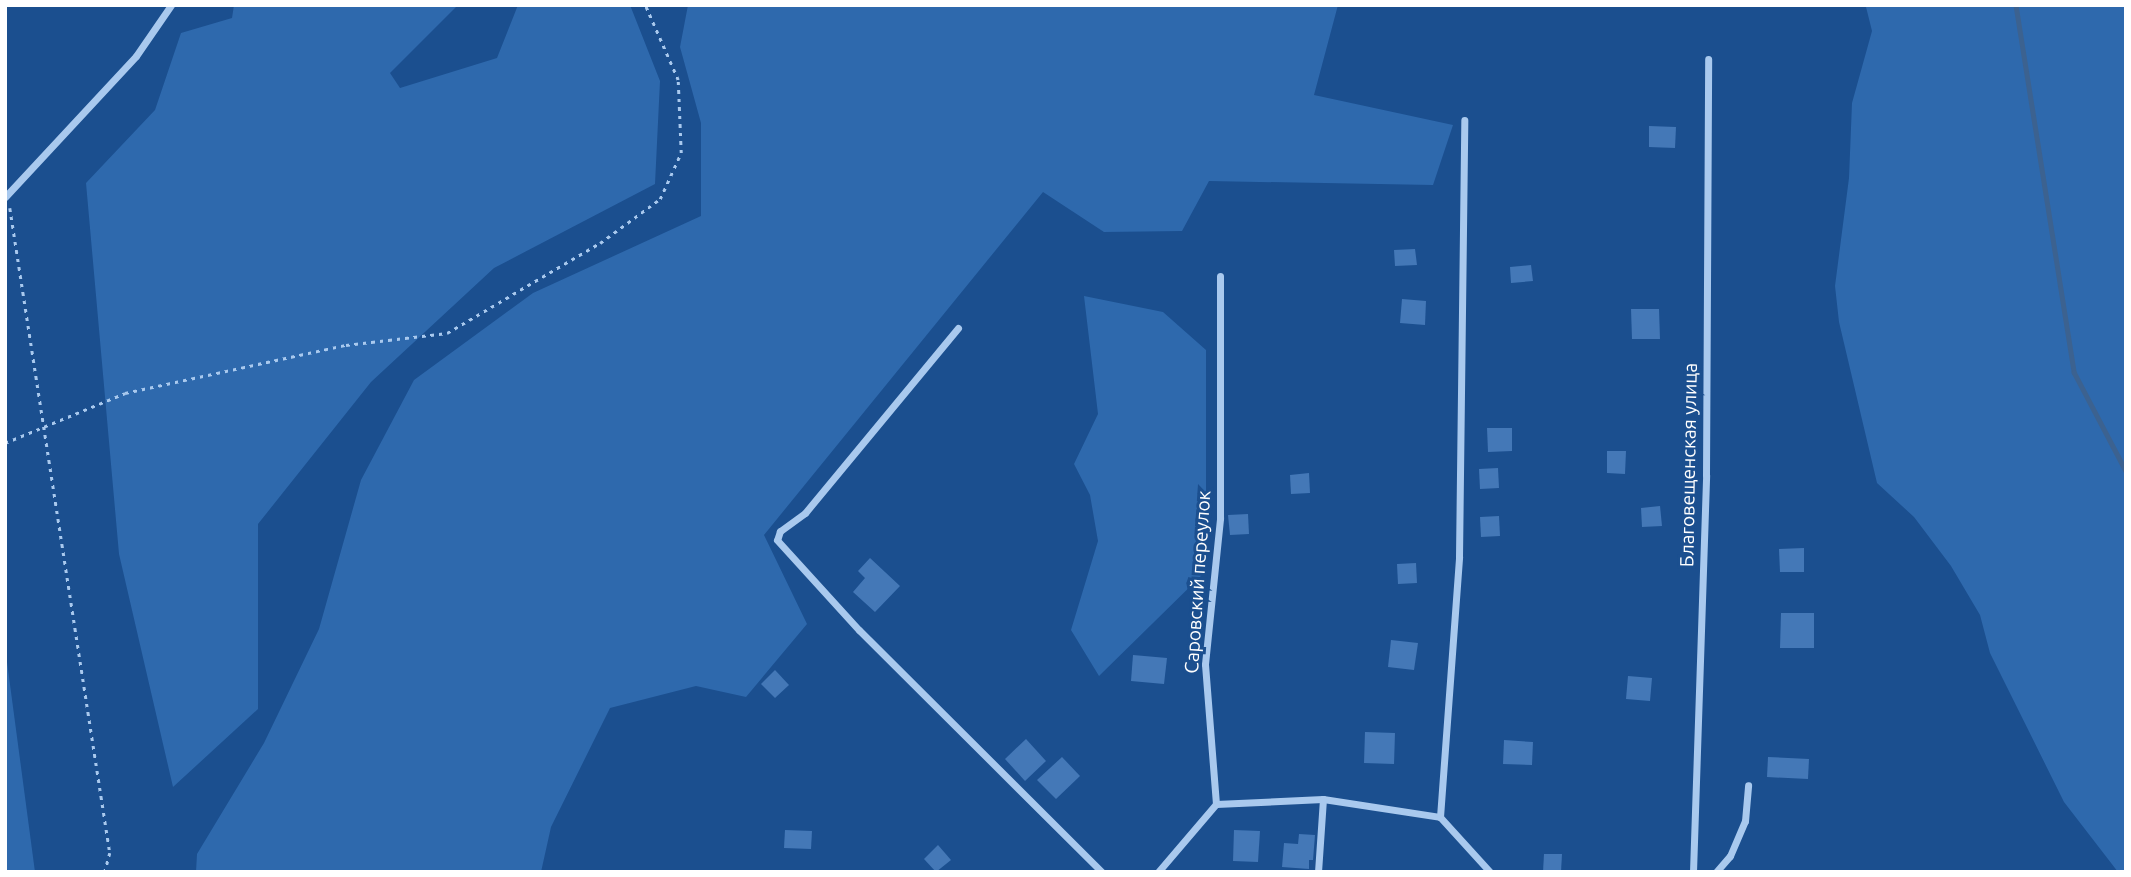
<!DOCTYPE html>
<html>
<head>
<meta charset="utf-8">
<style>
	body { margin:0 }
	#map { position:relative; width:2131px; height:877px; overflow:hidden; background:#1b4f8f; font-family:Ubuntu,sans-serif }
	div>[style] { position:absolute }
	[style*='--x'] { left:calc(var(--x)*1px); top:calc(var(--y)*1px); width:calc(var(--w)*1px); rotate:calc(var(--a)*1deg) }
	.green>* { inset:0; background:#2e69ad }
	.stream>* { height:4.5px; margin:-2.25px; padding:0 2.25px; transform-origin:2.25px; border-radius:2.25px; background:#3c6290 }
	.building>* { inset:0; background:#4478b7 }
	.path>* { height:2.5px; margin-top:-1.25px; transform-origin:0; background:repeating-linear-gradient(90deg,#a9c9ee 0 3.5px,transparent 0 8.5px) }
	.minor>* { height:7px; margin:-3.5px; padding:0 3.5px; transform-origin:3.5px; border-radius:3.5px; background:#a9c9ee }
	span { translate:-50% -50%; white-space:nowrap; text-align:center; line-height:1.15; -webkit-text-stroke:6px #1b4f8f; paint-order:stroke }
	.street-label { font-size:19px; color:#fff }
	.frame { position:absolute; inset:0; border:7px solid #fff; pointer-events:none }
</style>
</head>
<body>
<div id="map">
	<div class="green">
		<div style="clip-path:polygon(234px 5px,458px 5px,390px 73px,400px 88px,497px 58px,518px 5px,630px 5px,660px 81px,655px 184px,494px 268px,371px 382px,258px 524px,258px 709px,173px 787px,119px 554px,86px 183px,155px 110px,181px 33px,232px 18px)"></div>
		<div style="clip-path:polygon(688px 5px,1338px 5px,1314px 95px,1453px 125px,1433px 185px,1209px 181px,1182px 231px,1104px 232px,1043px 192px,764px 535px,807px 624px,746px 697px,696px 686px,610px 708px,551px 827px,541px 872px,196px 872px,197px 854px,264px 743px,319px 629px,361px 480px,414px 380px,533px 293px,701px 216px,701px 123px,680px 47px)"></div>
		<div style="clip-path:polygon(1861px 5px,2126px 5px,2126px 872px,2118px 872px,2064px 802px,1990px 653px,1980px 615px,1951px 566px,1914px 517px,1877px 483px,1839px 322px,1835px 286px,1849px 178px,1852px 103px,1872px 31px,1866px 7px)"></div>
		<div style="clip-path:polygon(1084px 296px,1163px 312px,1206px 350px,1206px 571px,1099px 676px,1071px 630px,1098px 541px,1090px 495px,1074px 464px,1098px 414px)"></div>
		<div style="clip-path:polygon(5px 647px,35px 872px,5px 872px)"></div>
	</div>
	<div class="stream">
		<div style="--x:2016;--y:5;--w:372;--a:81"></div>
		<div style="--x:2074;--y:372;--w:112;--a:62.3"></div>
	</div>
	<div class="building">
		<div style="clip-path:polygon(1649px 126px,1676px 127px,1675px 148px,1649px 147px)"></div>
		<div style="clip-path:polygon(1415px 249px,1417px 265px,1395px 266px,1394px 250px)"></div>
		<div style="clip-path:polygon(1531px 265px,1533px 281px,1511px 283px,1510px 267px)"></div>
		<div style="clip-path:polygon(1402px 299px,1426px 301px,1425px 325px,1400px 323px)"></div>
		<div style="clip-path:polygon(1631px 309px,1659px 309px,1660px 339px,1632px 339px)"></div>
		<div style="clip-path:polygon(1487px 428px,1512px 428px,1512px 451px,1488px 452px)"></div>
		<div style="clip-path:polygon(1607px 451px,1626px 451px,1625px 474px,1607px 473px)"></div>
		<div style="clip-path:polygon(1498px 468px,1499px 488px,1480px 489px,1479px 469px)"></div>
		<div style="clip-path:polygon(1309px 473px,1310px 493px,1291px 494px,1290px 475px)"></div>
		<div style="clip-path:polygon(1660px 506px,1662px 526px,1642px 527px,1641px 508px)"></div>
		<div style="clip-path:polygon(1248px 514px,1249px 534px,1230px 535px,1228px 515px)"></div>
		<div style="clip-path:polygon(1499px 516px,1500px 536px,1481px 537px,1480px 517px)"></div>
		<div style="clip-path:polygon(1804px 548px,1804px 572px,1780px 572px,1779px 549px)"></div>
		<div style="clip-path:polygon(870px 558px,900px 586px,875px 612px,853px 592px,865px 578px,858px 571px)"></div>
		<div style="clip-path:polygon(1416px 563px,1417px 583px,1398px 584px,1397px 564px)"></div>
		<div style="clip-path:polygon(1781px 613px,1814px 613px,1814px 648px,1780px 648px)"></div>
		<div style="clip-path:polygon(1391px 640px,1418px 643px,1414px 670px,1388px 667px)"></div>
		<div style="clip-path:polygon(1133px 655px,1167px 658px,1164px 684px,1131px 681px)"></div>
		<div style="clip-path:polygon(775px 670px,789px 685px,775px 698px,761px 684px)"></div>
		<div style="clip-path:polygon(1628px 676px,1652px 678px,1650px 701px,1626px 699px)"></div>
		<div style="clip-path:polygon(1365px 732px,1395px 733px,1394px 764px,1364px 763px)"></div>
		<div style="clip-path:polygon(1026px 739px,1046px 761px,1025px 781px,1005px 759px)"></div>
		<div style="clip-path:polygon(1504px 740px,1533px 742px,1532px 765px,1503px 764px)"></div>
		<div style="clip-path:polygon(1062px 757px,1080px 776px,1056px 799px,1037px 780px)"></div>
		<div style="clip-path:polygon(1768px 757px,1809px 759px,1808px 779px,1767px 777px)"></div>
		<div style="clip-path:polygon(785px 830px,812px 831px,811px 849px,784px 848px)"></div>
		<div style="clip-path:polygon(1234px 830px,1260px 831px,1258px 862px,1233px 861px)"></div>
		<div style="clip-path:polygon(1299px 834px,1315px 835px,1313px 860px,1309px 860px,1309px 869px,1282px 867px,1284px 843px,1298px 844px)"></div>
		<div style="clip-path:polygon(938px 845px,951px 860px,936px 872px,924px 859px)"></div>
		<div style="clip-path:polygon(1544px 854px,1562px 854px,1561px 872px,1543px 872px)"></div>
	</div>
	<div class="path">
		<div style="--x:10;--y:208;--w:653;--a:81.19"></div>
		<div style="--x:110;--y:853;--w:20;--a:105"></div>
		<div style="--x:5;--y:443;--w:130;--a:-22.6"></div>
		<div style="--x:125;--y:393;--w:226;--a:-12.3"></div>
		<div style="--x:346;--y:345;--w:102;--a:-6.8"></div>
		<div style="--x:447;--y:333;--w:178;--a:-30.5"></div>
		<div style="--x:600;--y:243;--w:74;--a:-36.3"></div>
		<div style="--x:660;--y:199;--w:51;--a:-65.5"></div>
		<div style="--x:681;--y:153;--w:73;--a:-92.4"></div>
		<div style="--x:678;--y:80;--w:82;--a:-113.7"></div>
	</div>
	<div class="minor">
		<div style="--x:5;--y:197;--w:192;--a:-47.1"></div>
		<div style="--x:136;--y:56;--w:62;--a:-55.5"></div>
		<div style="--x:958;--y:328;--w:240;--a:129.6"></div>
		<div style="--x:805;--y:513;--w:31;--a:144"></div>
		<div style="--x:780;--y:531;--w:9;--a:108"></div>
		<div style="--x:777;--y:540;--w:122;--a:47.7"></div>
		<div style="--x:859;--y:630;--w:343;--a:44.9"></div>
		<div style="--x:1216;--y:804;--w:140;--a:-94.5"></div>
		<div style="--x:1205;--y:664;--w:147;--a:-84.1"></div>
		<div style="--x:1220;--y:518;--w:242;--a:-90"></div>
		<div style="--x:1216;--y:804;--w:107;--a:-2.7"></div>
		<div style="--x:1323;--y:799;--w:118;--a:8.7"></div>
		<div style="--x:1440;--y:817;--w:74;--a:47.7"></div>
		<div style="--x:1440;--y:817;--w:261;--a:-85.8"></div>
		<div style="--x:1459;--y:557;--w:437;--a:-89.3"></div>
		<div style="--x:1158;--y:872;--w:89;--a:-49.5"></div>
		<div style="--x:1318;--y:872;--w:73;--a:-86.1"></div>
		<div style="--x:1693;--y:872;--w:397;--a:-88.1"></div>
		<div style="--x:1706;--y:475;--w:416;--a:-89.7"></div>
		<div style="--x:1716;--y:872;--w:21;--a:-49"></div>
		<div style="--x:1730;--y:856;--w:38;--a:-67"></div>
		<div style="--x:1745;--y:821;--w:36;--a:-85"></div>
	</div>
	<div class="street-label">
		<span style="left:1689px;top:465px;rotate:-89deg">Благовещенская улица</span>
		<span style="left:1198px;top:582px;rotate:-86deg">Саровский переулок</span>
	</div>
	<div class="frame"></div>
</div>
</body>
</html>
